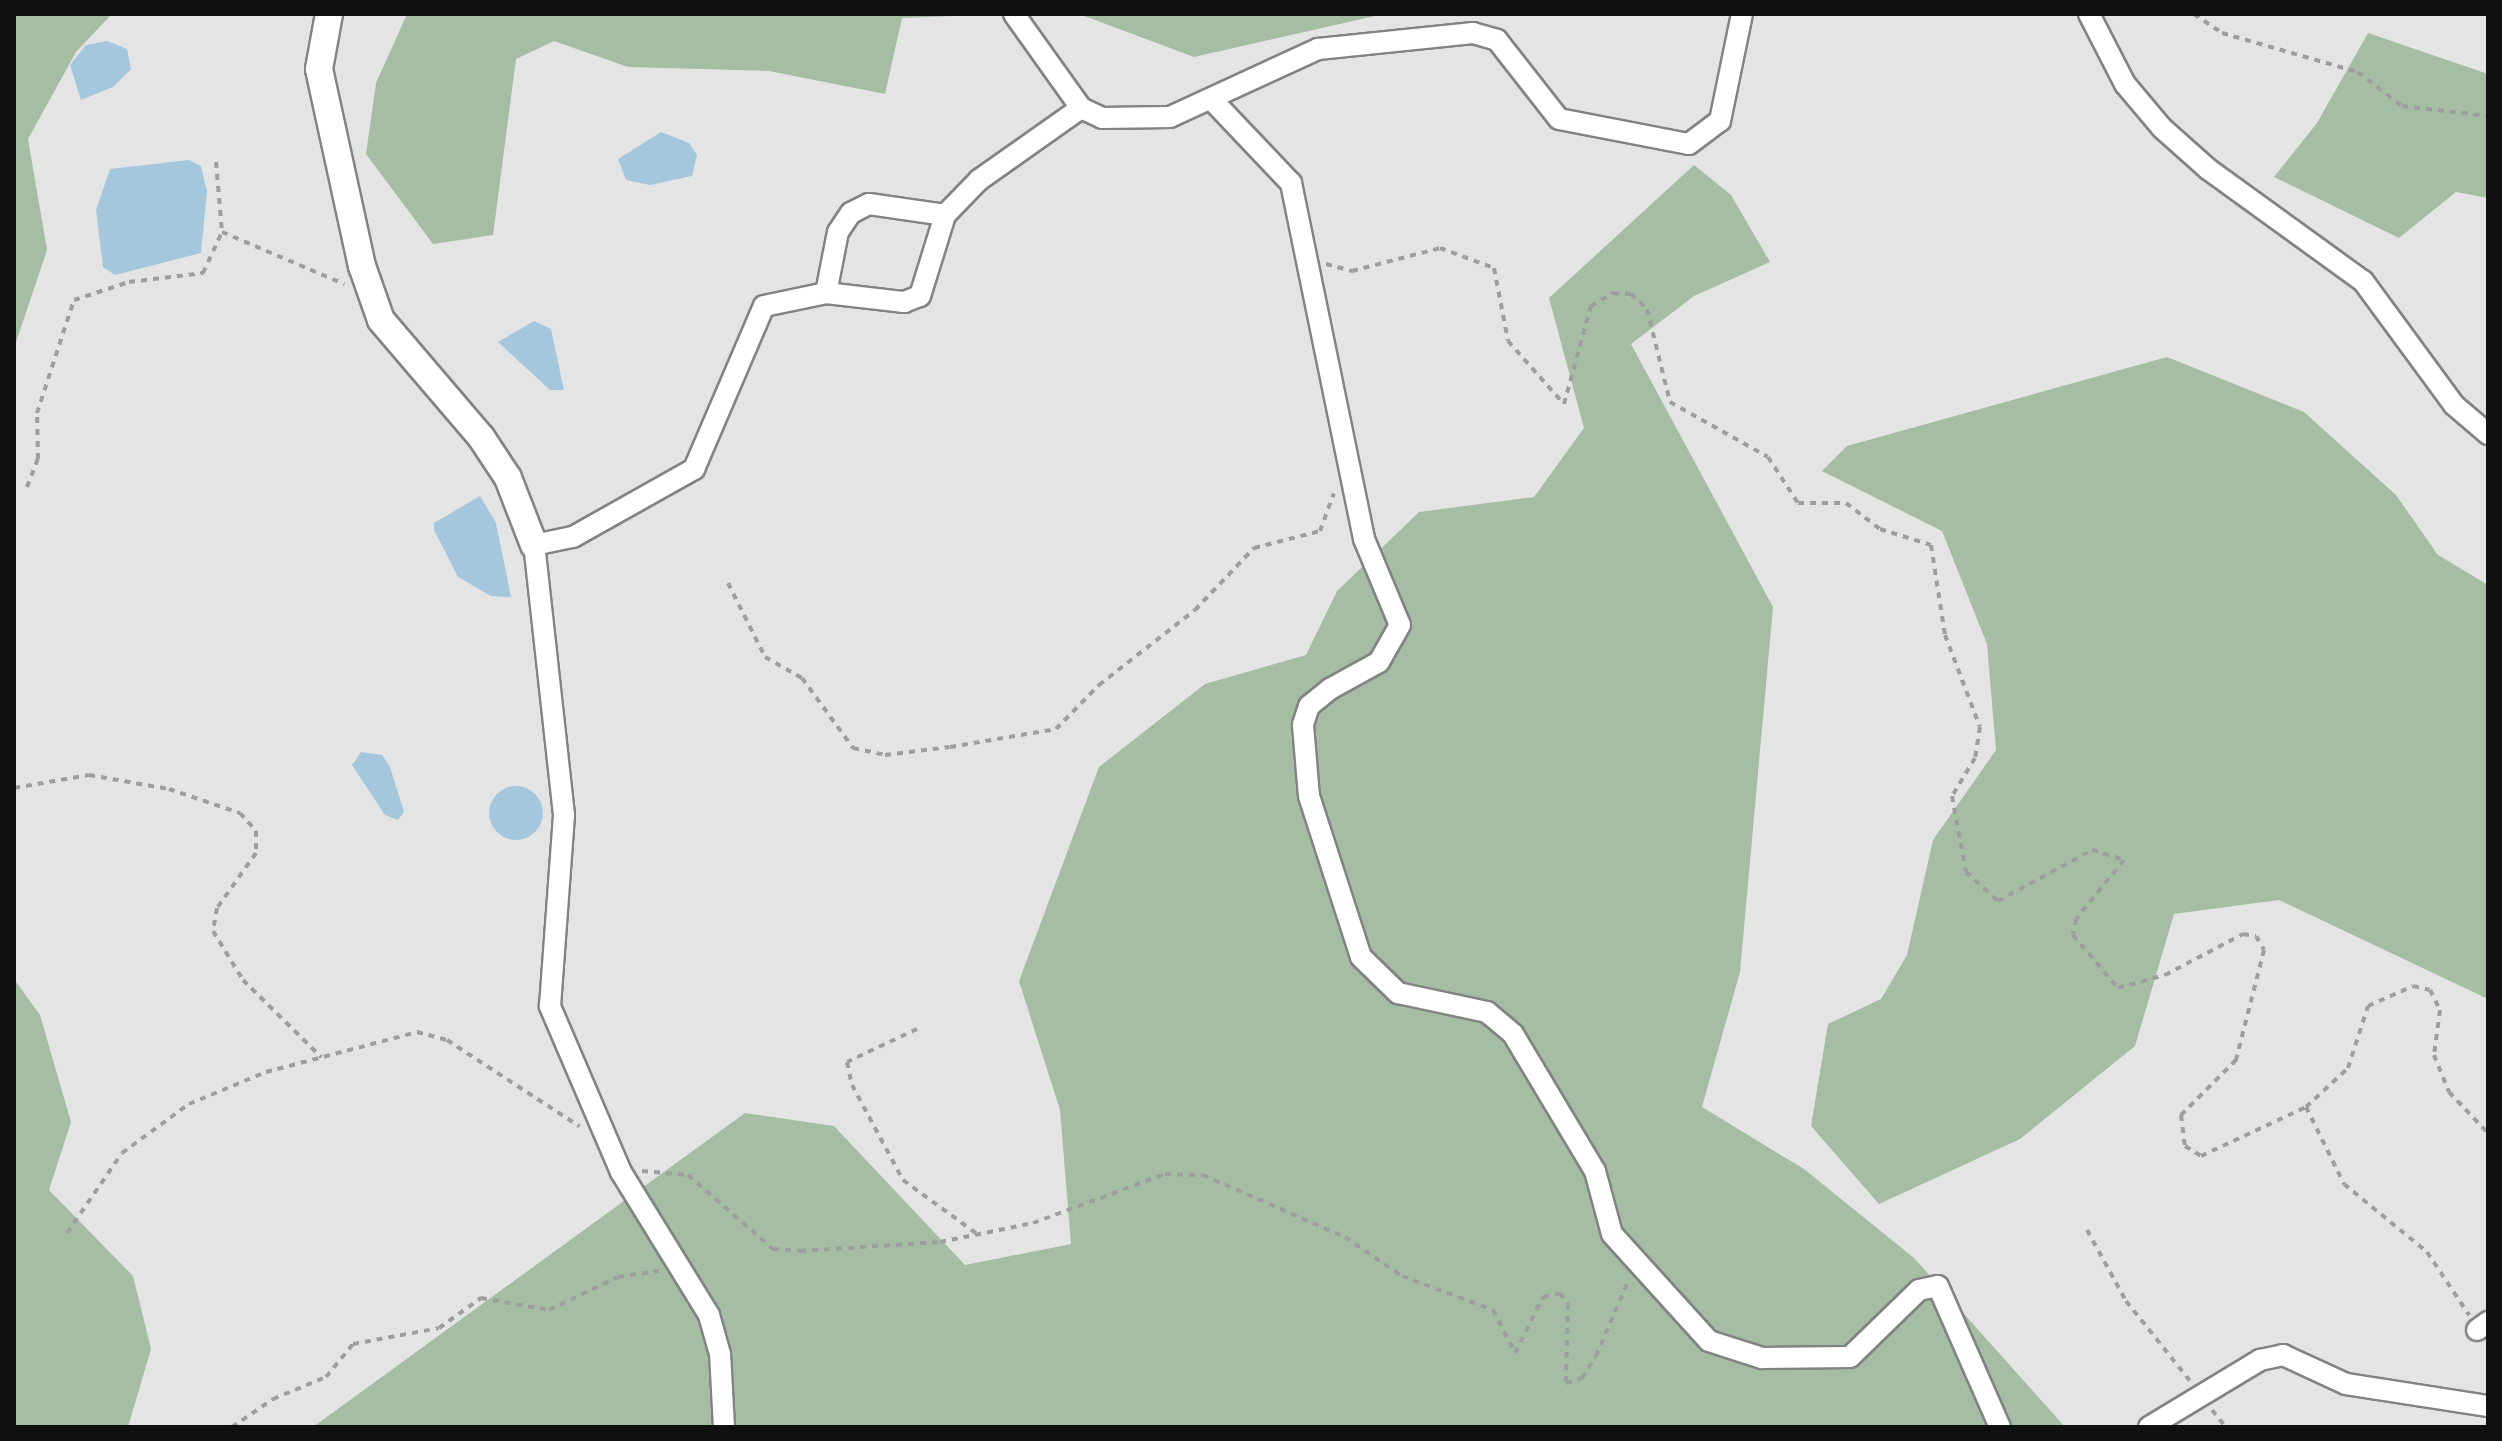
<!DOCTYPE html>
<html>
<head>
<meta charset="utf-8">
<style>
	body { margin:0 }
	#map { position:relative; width:2502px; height:1441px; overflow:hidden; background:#e4e4e5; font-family:Lato,sans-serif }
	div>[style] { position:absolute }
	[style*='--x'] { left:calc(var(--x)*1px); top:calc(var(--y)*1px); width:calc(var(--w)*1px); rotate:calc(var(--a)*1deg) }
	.green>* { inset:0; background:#a5bda3 }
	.water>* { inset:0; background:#a5c7dd }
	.round { border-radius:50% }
	.path>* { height:4px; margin-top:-2px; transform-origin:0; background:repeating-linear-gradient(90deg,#9e9e9f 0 6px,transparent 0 12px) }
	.roads { filter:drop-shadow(2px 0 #828383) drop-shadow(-2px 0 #828383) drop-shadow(0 2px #828383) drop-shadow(0 -2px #828383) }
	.minor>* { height:20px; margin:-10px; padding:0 10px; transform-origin:10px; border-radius:10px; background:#fff }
	.tertiary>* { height:26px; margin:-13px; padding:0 13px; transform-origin:13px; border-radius:13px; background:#fff }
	span { translate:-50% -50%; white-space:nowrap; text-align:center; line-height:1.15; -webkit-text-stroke:8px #e4e4e5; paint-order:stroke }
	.frame { position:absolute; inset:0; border:16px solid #101010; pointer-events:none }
</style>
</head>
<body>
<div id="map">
	<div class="green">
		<div style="clip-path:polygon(14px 14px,112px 14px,76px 52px,28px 139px,47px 250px,14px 348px)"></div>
		<div style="clip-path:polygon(407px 14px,1004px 14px,902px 18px,885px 94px,769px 71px,628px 67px,554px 41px,516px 59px,493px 235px,433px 244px,366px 154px,376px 83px)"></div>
		<div style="clip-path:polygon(1079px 14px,1384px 14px,1194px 57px)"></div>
		<div style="clip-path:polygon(2368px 33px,2488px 74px,2488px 198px,2456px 192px,2399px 238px,2274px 177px,2317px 123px)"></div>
		<div style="clip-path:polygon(1694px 165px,1731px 195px,1770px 262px,1694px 296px,1631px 344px,1773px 607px,1740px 972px,1702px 1107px,1804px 1169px,1914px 1258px,2065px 1427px,313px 1427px,745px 1113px,834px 1126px,965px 1265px,1071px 1244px,1060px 1110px,1019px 981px,1099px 767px,1205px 684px,1306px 655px,1337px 591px,1419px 512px,1534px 497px,1584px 428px,1549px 298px)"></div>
		<div style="clip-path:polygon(2167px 357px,2304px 412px,2396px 495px,2438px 555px,2488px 585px,2488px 999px,2279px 900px,2174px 914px,2135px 1046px,2020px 1139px,1879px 1204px,1811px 1126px,1828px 1024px,1881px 999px,1907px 955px,1933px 840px,1996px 750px,1987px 644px,1942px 531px,1822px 471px,1847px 446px)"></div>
		<div style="clip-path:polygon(14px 979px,40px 1015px,71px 1122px,49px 1190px,133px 1276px,151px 1349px,128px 1427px,14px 1427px)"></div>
	</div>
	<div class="water">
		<div style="clip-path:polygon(107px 41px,127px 49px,131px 69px,113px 87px,81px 100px,70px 65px,86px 45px)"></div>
		<div style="clip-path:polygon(661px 132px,689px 143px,697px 155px,692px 176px,650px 185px,626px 180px,618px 159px)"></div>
		<div style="clip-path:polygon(189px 160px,201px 166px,207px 191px,201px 253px,115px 275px,103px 267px,96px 210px,110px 169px)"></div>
		<div style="clip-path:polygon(534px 321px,551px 329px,564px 390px,550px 390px,498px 342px)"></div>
		<div style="clip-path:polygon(480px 496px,496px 523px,511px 597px,491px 596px,458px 577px,434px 530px,434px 523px)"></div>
		<div style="clip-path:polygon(361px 752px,382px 755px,390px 767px,404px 812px,398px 820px,385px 815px,352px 765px)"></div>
		<div class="round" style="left:489px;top:786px;width:54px;height:54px"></div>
	</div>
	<div class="path">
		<div style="--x:2194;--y:14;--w:34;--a:34"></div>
		<div style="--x:2222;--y:33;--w:141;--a:16"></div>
		<div style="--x:2358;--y:72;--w:56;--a:37.7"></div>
		<div style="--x:2402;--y:106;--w:87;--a:6.6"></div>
		<div style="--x:216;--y:162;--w:70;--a:85.1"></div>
		<div style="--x:1326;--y:264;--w:27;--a:15"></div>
		<div style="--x:1352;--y:271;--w:91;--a:-14.6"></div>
		<div style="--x:1440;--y:248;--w:58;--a:20.3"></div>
		<div style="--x:1494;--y:268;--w:74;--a:79.1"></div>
		<div style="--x:1508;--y:341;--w:84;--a:48.4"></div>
		<div style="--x:1564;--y:404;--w:102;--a:-74.6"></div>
		<div style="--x:1591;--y:306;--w:26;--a:-31"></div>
		<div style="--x:1613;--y:293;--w:18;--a:3"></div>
		<div style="--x:1631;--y:294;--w:22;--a:43"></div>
		<div style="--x:1647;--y:309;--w:96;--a:76.1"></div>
		<div style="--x:1670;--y:402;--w:112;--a:29.3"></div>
		<div style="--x:1768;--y:457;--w:55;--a:56.9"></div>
		<div style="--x:1798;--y:503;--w:48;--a:0"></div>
		<div style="--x:1846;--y:503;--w:43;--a:37.4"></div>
		<div style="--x:1880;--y:529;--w:53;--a:17.4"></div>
		<div style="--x:1931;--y:545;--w:91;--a:81.2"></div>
		<div style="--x:1945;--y:635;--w:98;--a:69.2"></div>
		<div style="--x:1980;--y:727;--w:31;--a:99"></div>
		<div style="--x:1975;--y:758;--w:44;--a:121.2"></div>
		<div style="--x:1952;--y:796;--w:77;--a:79.6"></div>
		<div style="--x:1966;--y:872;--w:43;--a:42.2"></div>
		<div style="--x:1998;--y:901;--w:107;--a:-28.5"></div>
		<div style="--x:2092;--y:850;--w:34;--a:17"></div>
		<div style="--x:2124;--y:860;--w:76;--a:129.1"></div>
		<div style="--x:2076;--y:919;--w:16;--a:101"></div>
		<div style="--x:2073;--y:935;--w:70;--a:49.7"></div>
		<div style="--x:2118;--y:988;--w:49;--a:-15.5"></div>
		<div style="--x:2165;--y:975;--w:88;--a:-27.7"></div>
		<div style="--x:2243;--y:934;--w:13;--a:9"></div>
		<div style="--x:2256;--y:936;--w:16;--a:60"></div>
		<div style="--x:2264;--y:950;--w:114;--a:104.3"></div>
		<div style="--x:2236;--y:1060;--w:78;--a:135"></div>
		<div style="--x:2181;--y:1115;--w:31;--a:83"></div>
		<div style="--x:2185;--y:1146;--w:19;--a:32"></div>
		<div style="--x:2201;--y:1156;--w:116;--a:-25"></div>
		<div style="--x:2306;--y:1107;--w:57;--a:-42.9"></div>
		<div style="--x:2348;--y:1068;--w:65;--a:-72.1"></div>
		<div style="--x:2368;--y:1006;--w:49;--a:-24"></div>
		<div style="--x:2413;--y:986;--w:17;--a:13"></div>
		<div style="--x:2430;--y:990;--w:22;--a:63"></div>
		<div style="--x:2440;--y:1010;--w:45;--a:97.6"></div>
		<div style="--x:2434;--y:1055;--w:40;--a:68"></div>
		<div style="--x:2449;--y:1092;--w:57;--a:46.4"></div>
		<div style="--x:27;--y:487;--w:30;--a:-69"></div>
		<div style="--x:38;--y:459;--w:46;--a:-91.2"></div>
		<div style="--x:37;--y:413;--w:119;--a:-71.9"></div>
		<div style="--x:74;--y:300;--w:58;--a:-18.1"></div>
		<div style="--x:129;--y:282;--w:75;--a:-6.9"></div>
		<div style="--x:203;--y:273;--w:45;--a:-65.1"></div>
		<div style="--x:222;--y:232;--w:133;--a:23.1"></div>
		<div style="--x:728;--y:583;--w:83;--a:63.4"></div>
		<div style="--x:765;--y:657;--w:43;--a:29.6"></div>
		<div style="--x:802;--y:678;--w:87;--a:53.9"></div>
		<div style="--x:853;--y:748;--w:33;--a:12"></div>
		<div style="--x:885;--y:755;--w:65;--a:-7"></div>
		<div style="--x:950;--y:747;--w:108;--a:-9.6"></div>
		<div style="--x:1056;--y:729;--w:62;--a:-45.7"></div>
		<div style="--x:1099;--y:685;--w:122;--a:-38"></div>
		<div style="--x:1195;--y:610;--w:86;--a:-46.4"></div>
		<div style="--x:1254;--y:548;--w:68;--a:-14.4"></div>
		<div style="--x:1320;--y:531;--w:40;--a:-69.8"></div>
		<div style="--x:14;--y:788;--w:76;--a:-9.8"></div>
		<div style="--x:89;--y:775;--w:81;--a:9.9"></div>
		<div style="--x:169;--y:789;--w:75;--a:18.7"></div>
		<div style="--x:240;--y:813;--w:24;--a:48"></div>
		<div style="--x:256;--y:831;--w:22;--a:90"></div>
		<div style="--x:256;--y:853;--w:67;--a:125.3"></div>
		<div style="--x:217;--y:908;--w:23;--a:100"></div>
		<div style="--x:213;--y:931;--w:57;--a:58.5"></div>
		<div style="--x:243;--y:980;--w:110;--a:44.6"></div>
		<div style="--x:917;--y:1029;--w:77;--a:154.8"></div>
		<div style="--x:847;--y:1062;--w:24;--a:78"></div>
		<div style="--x:852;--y:1085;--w:108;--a:61.8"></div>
		<div style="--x:903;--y:1180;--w:92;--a:36.1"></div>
		<div style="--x:2306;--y:1107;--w:86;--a:63.7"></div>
		<div style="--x:2344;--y:1184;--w:107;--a:39.3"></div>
		<div style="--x:2427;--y:1252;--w:76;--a:56.3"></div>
		<div style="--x:642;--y:1171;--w:46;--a:5"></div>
		<div style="--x:688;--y:1175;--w:113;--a:41"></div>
		<div style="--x:773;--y:1249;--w:27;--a:4"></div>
		<div style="--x:800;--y:1251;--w:140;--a:-3.7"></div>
		<div style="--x:940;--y:1242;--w:95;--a:-11.5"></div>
		<div style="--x:1033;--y:1223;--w:141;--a:-20.4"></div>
		<div style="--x:1165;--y:1174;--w:38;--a:2"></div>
		<div style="--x:1203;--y:1175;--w:155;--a:23.6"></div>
		<div style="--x:1345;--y:1237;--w:69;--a:34.4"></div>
		<div style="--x:1402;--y:1276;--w:97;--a:20.5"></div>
		<div style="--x:1493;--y:1310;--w:48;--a:62.9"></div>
		<div style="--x:1515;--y:1353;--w:63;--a:-63.4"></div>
		<div style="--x:1543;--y:1297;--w:17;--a:-13"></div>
		<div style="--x:1560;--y:1293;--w:14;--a:54"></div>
		<div style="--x:1568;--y:1304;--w:79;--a:91.5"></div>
		<div style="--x:1566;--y:1383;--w:17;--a:-17"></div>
		<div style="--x:1582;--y:1378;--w:26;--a:-58"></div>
		<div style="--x:1596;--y:1356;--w:84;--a:-66.8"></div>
		<div style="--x:2087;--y:1230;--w:81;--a:61.2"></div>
		<div style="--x:2126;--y:1301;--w:102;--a:51.3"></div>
		<div style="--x:67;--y:1233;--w:97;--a:-55.5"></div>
		<div style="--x:122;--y:1153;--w:83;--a:-36.2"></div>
		<div style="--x:189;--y:1104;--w:83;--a:-22.6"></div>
		<div style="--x:266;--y:1072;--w:156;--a:-14.8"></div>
		<div style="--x:417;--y:1032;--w:31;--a:15"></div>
		<div style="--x:447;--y:1040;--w:158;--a:33.1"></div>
		<div style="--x:2212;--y:1410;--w:22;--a:51"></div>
		<div style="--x:232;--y:1427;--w:50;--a:-34.3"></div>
		<div style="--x:273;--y:1399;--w:57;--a:-22.5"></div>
		<div style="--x:326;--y:1377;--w:43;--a:-50.7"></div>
		<div style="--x:353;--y:1344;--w:87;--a:-10.5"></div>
		<div style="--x:439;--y:1328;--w:52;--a:-35.5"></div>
		<div style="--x:481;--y:1298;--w:69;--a:10"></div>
		<div style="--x:549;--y:1310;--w:76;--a:-25.6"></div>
		<div style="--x:618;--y:1277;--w:41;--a:-8.3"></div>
	</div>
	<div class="roads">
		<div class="minor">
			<div style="--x:1014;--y:14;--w:115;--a:54.5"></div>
			<div style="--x:1081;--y:108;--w:23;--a:25"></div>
			<div style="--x:1102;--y:118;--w:68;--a:-0.8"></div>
			<div style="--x:1170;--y:117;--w:163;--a:-24.7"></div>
			<div style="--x:1318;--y:49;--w:156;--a:-5.9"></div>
			<div style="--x:1473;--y:33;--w:25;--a:16"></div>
			<div style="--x:1497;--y:40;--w:100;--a:51.9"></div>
			<div style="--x:1559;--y:119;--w:132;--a:10.9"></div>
			<div style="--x:1689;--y:144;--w:39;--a:-37"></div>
			<div style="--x:1720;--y:121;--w:109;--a:-78.4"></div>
			<div style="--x:2089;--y:14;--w:79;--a:62.8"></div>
			<div style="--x:2125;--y:84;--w:57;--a:49.9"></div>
			<div style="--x:2162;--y:128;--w:62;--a:41.7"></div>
			<div style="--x:2208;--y:169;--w:191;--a:35.9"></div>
			<div style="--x:2363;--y:281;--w:154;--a:53.7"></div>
			<div style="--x:2454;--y:405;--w:45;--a:40.5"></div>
			<div style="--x:1214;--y:102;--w:112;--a:46.5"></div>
			<div style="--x:1291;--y:183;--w:363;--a:78.4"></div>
			<div style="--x:1364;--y:539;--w:93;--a:67.3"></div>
			<div style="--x:1400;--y:625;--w:43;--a:119.6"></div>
			<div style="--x:1379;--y:662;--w:56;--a:151.1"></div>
			<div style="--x:1330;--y:689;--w:27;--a:141"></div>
			<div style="--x:1309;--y:706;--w:20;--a:108"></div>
			<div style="--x:1303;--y:725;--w:71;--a:85.2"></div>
			<div style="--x:1309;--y:796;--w:169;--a:72.1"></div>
			<div style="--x:1361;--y:957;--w:52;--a:44.2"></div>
			<div style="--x:1398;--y:993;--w:91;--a:12.1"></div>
			<div style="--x:1487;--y:1012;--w:34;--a:40"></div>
			<div style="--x:1513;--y:1034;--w:160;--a:59.1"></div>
			<div style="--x:1595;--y:1171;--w:65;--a:74.9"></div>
			<div style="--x:1612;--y:1234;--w:144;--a:47.8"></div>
			<div style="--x:1709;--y:1341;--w:56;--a:17.8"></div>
			<div style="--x:1762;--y:1358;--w:88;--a:-0.7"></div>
			<div style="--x:1850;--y:1357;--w:96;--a:-44.2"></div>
			<div style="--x:1919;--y:1290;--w:19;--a:-12"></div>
			<div style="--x:1938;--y:1286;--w:154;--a:66.3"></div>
			<div style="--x:826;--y:293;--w:79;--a:6.6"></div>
			<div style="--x:904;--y:302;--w:17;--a:-21"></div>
			<div style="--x:920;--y:296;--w:85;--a:-72.8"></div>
			<div style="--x:2477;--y:1330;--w:14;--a:-36"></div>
			<div style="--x:724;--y:1427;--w:73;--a:-93.1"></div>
			<div style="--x:720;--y:1354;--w:41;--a:-105.8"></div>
			<div style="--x:709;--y:1315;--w:168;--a:-121.6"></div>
			<div style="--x:621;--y:1172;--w:181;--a:-113.2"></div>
			<div style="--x:550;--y:1006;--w:192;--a:-85.8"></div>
			<div style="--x:564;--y:815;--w:272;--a:-96.3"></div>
			<div style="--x:534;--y:545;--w:40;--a:-12"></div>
			<div style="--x:573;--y:537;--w:139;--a:-29.3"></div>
			<div style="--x:694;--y:469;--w:177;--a:-66.8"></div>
			<div style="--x:764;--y:306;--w:63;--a:-11.8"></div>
			<div style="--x:826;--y:293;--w:62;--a:-78.9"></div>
			<div style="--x:838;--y:232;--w:23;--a:-56"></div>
			<div style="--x:851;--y:213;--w:20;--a:-27"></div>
			<div style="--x:869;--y:204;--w:77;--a:8.2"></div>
			<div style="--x:945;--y:215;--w:49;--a:-45.8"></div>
			<div style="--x:979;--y:180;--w:125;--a:-35.2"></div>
			<div style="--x:2149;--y:1427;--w:130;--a:-31.1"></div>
			<div style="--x:2260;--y:1360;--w:24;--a:-12"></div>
			<div style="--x:2283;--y:1355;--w:69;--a:24.7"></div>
			<div style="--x:2346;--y:1384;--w:144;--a:8.8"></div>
		</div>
		<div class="tertiary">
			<div style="--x:329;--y:14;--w:56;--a:100.3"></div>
			<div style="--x:319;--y:69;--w:202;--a:77.7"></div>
			<div style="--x:362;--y:266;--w:57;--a:70.6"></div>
			<div style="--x:381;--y:320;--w:154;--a:49.5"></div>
			<div style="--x:481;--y:437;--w:49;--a:56.6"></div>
			<div style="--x:508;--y:478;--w:72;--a:68.8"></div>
		</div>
	</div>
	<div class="frame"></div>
</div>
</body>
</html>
